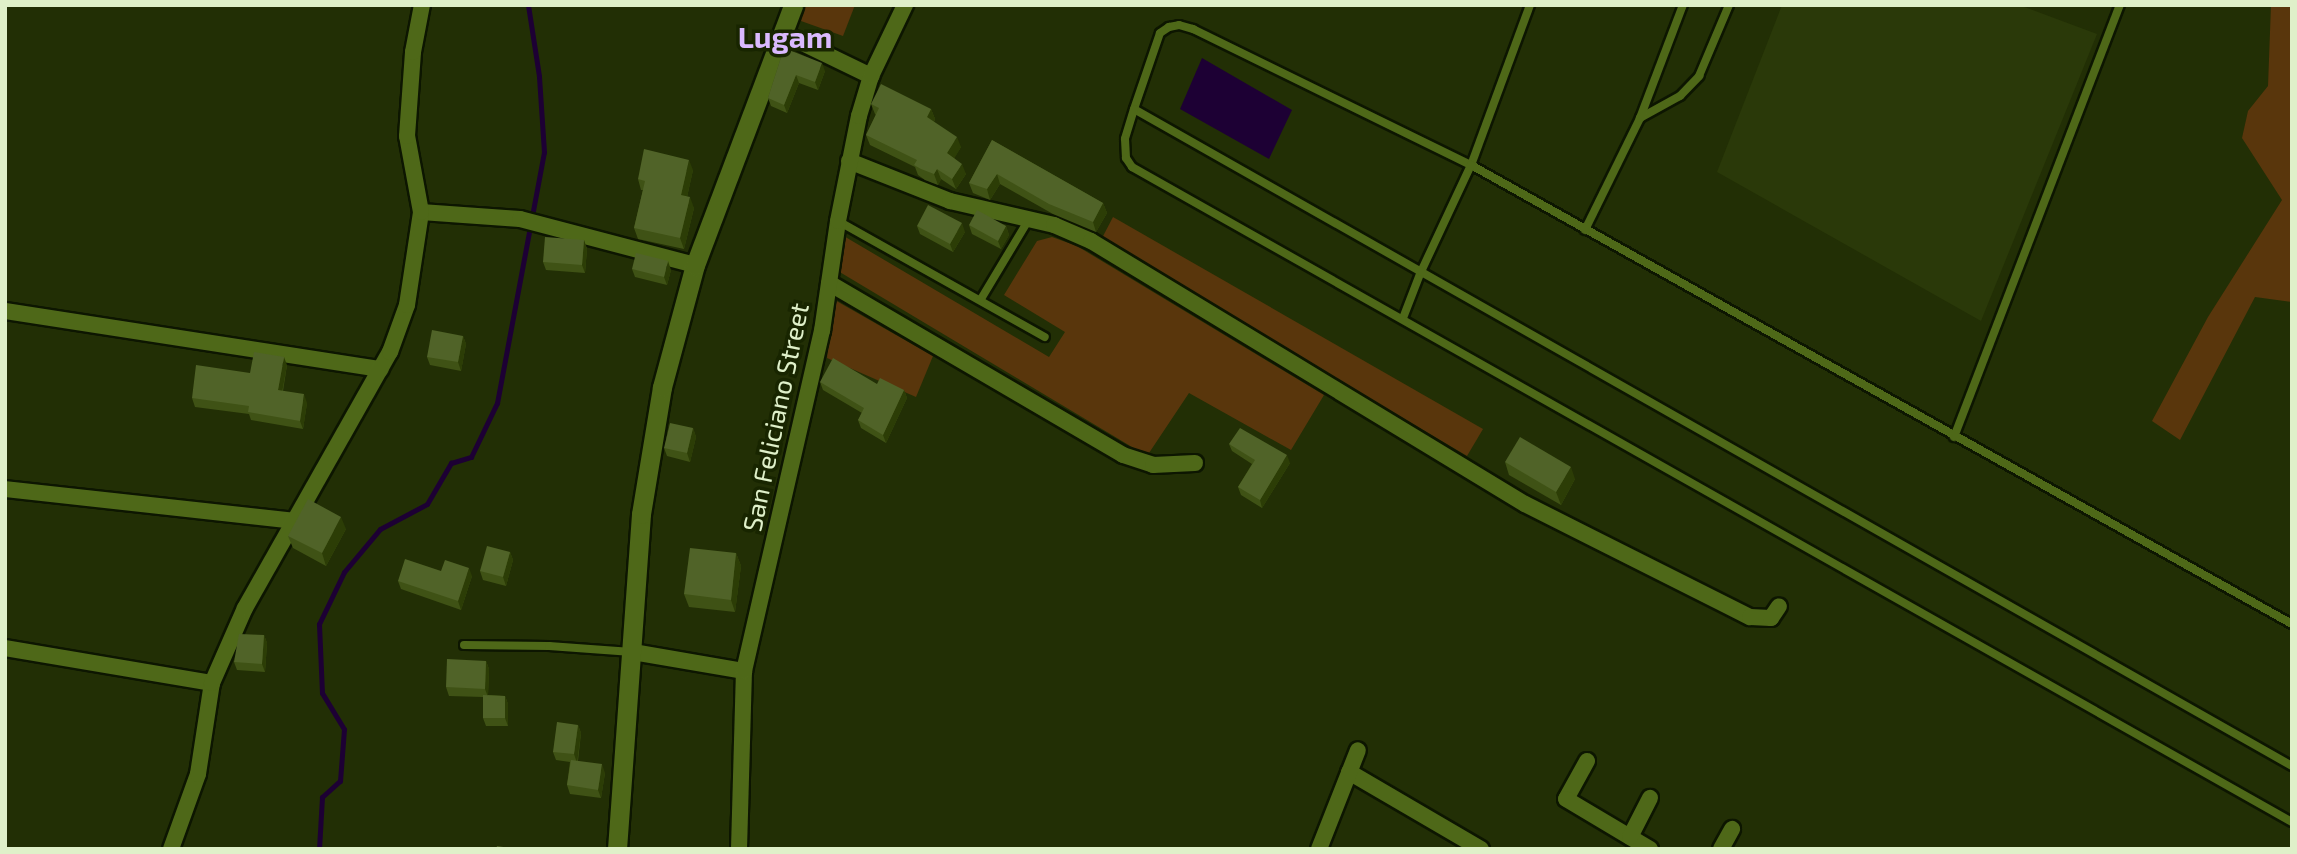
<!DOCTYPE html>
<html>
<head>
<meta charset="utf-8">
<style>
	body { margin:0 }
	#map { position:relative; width:2297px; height:854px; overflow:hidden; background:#222f05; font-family:"Exo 2",sans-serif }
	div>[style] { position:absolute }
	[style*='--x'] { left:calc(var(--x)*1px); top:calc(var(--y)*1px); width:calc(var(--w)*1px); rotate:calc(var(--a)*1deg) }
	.built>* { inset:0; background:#2a3909 }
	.green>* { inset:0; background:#59360c }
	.water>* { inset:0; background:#1d0034 }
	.stream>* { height:5px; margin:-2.5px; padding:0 2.5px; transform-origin:2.5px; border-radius:2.5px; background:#1d0034 }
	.roads { filter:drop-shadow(2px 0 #0d1601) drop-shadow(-2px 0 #0d1601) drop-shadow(0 2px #0d1601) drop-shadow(0 -2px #0d1601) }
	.service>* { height:8px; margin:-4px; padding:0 4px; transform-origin:4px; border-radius:4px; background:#4e6818 }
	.minor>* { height:16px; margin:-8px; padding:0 8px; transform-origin:8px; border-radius:8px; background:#4e6818 }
	.tertiary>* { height:19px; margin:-9.5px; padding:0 9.5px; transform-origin:9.5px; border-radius:9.5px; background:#4e6818 }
	.wall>* { inset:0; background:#3f5215 }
	.shaded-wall>* { inset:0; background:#2c3d06 }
	.building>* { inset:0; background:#506328 }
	span { translate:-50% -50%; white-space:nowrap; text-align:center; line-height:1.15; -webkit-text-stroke:7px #182500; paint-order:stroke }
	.street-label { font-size:26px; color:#dff0c9 }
	.quarter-label { font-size:30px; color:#dab9fe; font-weight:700 }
	.frame { position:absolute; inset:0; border:7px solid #dff0c9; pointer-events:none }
</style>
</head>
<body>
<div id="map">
	<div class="built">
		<div style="clip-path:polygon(1782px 5px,2019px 5px,2097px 34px,1981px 321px,1717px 172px)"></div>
	</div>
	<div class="green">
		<div style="clip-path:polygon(806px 5px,855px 5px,843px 36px,801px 21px)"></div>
		<div style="clip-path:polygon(2271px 5px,2292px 5px,2292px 302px,2255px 297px,2180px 440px,2152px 421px,2208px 317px,2282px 200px,2242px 138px,2248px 111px,2268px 86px)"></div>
		<div style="clip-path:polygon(1113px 217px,1483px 429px,1467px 456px,1101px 240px)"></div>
		<div style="clip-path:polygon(842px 235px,1049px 357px,1065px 332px,1004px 295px,1037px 241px,1052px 237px,1077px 246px,1324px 395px,1291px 450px,1189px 393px,1147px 456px,838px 271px)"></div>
		<div style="clip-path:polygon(833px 299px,933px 356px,916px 397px,827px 358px)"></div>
	</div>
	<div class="water">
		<div style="clip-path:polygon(1202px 58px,1292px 110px,1269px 159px,1180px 109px)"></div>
	</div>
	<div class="stream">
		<div style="--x:319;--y:849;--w:52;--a:-86.7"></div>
		<div style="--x:322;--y:797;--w:24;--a:-42"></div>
		<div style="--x:340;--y:781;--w:52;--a:-85.6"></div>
		<div style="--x:344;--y:729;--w:42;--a:-121.4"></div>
		<div style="--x:322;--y:693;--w:69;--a:-92.5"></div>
		<div style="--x:319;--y:624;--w:58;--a:-64.3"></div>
		<div style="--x:344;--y:572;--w:56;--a:-50.1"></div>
		<div style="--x:380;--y:529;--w:53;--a:-28"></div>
		<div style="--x:427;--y:504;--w:48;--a:-59.7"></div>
		<div style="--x:451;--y:463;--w:21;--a:-17"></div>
		<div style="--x:471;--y:457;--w:60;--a:-64.3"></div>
		<div style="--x:497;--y:403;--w:255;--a:-79.4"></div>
		<div style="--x:544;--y:152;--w:76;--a:-93.8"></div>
		<div style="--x:539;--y:76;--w:72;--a:-98.8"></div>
	</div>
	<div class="roads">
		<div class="service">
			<div style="--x:1530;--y:5;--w:171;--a:110.2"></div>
			<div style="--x:1471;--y:165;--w:941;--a:29.21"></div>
			<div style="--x:1134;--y:109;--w:80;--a:-71.1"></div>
			<div style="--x:1160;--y:33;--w:11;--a:-34"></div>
			<div style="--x:1169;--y:27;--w:10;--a:-11"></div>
			<div style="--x:1179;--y:25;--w:15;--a:16"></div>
			<div style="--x:1193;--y:29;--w:309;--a:26.1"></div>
			<div style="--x:1471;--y:165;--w:120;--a:115.1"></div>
			<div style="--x:1420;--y:274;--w:47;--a:111.1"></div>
			<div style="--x:1640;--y:118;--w:46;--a:-28.8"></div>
			<div style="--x:1680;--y:96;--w:28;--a:-46"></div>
			<div style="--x:1699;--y:76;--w:77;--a:-67.1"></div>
			<div style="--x:838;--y:221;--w:237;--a:29.3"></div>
			<div style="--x:1585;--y:230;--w:125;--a:-63.8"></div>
			<div style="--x:1640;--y:118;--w:121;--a:-69.2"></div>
			<div style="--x:981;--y:299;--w:93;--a:-59"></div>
			<div style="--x:1954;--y:437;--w:463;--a:-69"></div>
			<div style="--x:464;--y:645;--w:85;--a:0.7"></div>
			<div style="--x:549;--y:646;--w:83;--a:4.1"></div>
			<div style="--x:2292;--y:766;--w:1331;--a:-150.43"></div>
			<div style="--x:1134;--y:109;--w:31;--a:107"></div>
			<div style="--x:1125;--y:139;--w:19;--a:87"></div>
			<div style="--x:1126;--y:158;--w:11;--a:56"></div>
			<div style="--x:1132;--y:167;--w:1332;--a:29.45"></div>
		</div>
		<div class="minor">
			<div style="--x:784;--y:34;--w:97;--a:25.8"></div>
			<div style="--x:849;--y:161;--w:109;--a:21.6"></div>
			<div style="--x:950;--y:201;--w:107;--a:13"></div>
			<div style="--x:1054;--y:225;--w:40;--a:23.4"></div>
			<div style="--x:1091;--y:241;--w:507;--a:31.22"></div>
			<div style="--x:1525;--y:504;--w:252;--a:26.7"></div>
			<div style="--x:1750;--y:617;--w:21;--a:3"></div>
			<div style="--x:1771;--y:618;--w:14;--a:-56"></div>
			<div style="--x:421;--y:212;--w:99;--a:4"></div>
			<div style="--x:520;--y:219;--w:181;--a:14.7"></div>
			<div style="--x:829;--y:283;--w:341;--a:30.3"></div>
			<div style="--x:1123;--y:455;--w:32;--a:18"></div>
			<div style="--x:1153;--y:465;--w:42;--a:-2.7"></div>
			<div style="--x:5;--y:311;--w:380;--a:8.8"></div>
			<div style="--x:5;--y:489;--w:291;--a:6.3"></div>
			<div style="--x:5;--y:648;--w:210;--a:9.6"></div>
			<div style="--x:633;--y:652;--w:113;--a:9.7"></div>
			<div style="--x:1587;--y:761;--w:43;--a:118.9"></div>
			<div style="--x:1566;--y:799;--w:98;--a:30.8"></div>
			<div style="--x:1349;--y:772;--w:153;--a:30.3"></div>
			<div style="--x:1630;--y:837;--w:44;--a:-62.9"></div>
			<div style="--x:171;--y:849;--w:80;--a:-70.2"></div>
			<div style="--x:198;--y:774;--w:92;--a:-81.3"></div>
			<div style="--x:212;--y:683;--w:82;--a:-66.3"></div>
			<div style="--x:245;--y:608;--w:294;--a:-60.5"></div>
			<div style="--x:390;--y:352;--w:50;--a:-70.1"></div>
			<div style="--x:407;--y:305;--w:94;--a:-81.4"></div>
			<div style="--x:421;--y:212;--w:77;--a:-100.4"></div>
			<div style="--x:407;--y:136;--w:84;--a:-85.9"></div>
			<div style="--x:413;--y:52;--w:48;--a:-79.2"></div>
			<div style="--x:739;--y:849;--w:178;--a:-88.4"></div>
			<div style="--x:744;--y:671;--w:349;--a:-77.1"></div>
			<div style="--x:822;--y:331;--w:111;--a:-81.7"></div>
			<div style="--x:838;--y:221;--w:107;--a:-78.7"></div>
			<div style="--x:859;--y:116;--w:42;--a:-73.3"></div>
			<div style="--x:871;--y:76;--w:79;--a:-64.4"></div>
			<div style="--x:1319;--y:849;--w:106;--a:-68.5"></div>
			<div style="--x:1721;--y:849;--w:23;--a:-61"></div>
		</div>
		<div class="tertiary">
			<div style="--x:617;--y:849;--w:336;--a:-85.9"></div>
			<div style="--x:641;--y:514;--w:129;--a:-80.6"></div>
			<div style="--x:662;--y:387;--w:126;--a:-74.9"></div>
			<div style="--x:695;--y:265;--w:278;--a:-69.3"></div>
		</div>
	</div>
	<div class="wall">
		<div style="clip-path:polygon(784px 48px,825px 71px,818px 90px,799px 83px,787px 113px,771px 106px,768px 98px)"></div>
		<div style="clip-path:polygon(871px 104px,931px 109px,935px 119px,934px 122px,961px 147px,954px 158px,966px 174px,956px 189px,941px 179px,938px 185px,925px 180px,918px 175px,915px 167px,870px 145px,866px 135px,876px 115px,875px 114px)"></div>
		<div style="clip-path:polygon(992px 140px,1103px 203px,1107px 213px,1096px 232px,1053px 214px,1000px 184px,990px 200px,973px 193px,969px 183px)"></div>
		<div style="clip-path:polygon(693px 170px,687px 197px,694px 208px,684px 249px,638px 239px,634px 228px,643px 190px,641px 190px,638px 179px)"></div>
		<div style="clip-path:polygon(969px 225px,1006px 226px,1009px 235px,1001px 249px,972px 234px)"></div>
		<div style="clip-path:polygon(917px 226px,965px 232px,953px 252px,920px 234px)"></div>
		<div style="clip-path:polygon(584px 240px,587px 249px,585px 273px,546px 270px,543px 262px)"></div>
		<div style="clip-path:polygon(632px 269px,671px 270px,667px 285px,635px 277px)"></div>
		<div style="clip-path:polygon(463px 336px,466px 344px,461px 371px,430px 365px,427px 357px)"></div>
		<div style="clip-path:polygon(287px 365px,283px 391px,307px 403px,303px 429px,251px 420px,249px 414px,195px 407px,192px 398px,250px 373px)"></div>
		<div style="clip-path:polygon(820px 382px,877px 384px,904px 390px,907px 398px,886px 443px,861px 428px,858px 420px,862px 413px,823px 390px)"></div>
		<div style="clip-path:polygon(693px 428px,696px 437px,690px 462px,667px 456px,664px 448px)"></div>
		<div style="clip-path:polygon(1229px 444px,1290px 463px,1262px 508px,1241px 495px,1238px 487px,1252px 464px,1232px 451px)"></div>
		<div style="clip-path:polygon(1505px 462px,1575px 479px,1561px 505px,1509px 475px)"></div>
		<div style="clip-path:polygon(346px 529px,326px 566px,293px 548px,288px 536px)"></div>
		<div style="clip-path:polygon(510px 552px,513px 560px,506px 586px,483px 580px,480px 571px)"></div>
		<div style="clip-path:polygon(736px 553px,741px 566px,735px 612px,689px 607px,684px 594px)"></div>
		<div style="clip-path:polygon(441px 571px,472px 576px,461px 610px,401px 589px,398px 581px)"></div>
		<div style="clip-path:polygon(264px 635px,267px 643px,265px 672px,237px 670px,234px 662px)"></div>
		<div style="clip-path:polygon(486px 661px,489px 669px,488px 695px,505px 696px,508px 704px,508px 726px,486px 726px,483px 718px,483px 697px,449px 696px,446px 687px)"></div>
		<div style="clip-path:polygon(578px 725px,581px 733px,578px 761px,605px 773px,601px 798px,570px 794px,567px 785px,570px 762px,556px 760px,553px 752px)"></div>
	</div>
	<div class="shaded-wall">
		<div style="clip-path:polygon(822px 63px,825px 71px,818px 90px,815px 82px)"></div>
		<div style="clip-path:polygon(796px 75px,799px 83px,787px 113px,784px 105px)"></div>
		<div style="clip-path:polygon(931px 109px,935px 119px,931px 128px,927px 117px)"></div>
		<div style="clip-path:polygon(957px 137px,961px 147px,951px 164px,947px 153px)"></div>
		<div style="clip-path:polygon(689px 160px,693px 170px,685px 206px,681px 195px)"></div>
		<div style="clip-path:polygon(962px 164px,966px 174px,956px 189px,952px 179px)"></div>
		<div style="clip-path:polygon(937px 169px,941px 179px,938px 185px,934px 174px)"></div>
		<div style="clip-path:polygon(997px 174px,1000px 184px,990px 200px,987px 189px)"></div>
		<div style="clip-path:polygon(690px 197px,694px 208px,684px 249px,680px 238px)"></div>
		<div style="clip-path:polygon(1103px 203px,1107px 213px,1096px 232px,1093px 222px)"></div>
		<div style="clip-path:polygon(962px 223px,965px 232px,953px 252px,950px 244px)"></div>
		<div style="clip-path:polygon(1006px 226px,1009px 235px,1001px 249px,998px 241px)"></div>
		<div style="clip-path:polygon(584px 240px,587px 249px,585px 273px,582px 265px)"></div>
		<div style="clip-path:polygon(668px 261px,671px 270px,667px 285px,664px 277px)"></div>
		<div style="clip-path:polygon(463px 336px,466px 344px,461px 371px,458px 362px)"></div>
		<div style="clip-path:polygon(284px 357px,287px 365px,281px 398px,278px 390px)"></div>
		<div style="clip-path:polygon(904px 390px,907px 398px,886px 443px,883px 435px)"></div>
		<div style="clip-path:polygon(304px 394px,307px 403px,303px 429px,300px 421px)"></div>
		<div style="clip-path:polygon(693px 428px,696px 437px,690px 462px,687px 453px)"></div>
		<div style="clip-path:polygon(1287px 455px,1290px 463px,1262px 508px,1260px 500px)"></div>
		<div style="clip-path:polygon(1571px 467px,1575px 479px,1561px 505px,1556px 492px)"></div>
		<div style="clip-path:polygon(341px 517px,346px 529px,326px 566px,322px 553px)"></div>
		<div style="clip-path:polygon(510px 552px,513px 560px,506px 586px,503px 577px)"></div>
		<div style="clip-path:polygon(736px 553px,741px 566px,735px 612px,731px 600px)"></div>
		<div style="clip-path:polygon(469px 568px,472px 576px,461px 610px,458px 601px)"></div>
		<div style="clip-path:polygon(264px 635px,267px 643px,265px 672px,262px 664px)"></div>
		<div style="clip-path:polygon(486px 661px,489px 669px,488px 697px,485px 689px)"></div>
		<div style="clip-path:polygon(505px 696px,508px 704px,508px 726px,505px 718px)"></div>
		<div style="clip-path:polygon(578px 725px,581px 733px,577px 763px,574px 754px)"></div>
		<div style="clip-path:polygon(602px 764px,605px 773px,601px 798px,598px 790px)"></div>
	</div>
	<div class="building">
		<div style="clip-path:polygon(784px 48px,822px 63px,815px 82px,796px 75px,784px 105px,768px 98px)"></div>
		<div style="clip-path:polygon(881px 84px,931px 109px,927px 117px,957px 137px,947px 153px,962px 164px,952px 179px,937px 169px,934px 174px,921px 169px,914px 165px,917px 160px,866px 135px,879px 108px,871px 104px)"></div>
		<div style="clip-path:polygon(992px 140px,1103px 203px,1093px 222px,1049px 204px,997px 174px,987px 189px,969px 183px)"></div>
		<div style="clip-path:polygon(644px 149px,689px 160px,681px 195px,690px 197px,680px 238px,634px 228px,645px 181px,638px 179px)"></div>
		<div style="clip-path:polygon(928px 205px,962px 223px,950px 244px,917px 226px)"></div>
		<div style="clip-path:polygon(977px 210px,1006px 226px,998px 241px,969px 225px)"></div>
		<div style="clip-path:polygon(545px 237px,584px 240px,582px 265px,543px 262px)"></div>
		<div style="clip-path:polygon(636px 253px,668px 261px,664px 277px,632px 269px)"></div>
		<div style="clip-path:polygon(432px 330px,463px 336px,458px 362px,427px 357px)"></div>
		<div style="clip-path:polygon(254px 352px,284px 357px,278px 390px,304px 394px,300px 421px,248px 412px,249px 406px,192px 398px,196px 365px,250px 373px)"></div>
		<div style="clip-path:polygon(833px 358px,877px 384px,880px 378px,904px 390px,883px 435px,858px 420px,864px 408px,820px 382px)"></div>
		<div style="clip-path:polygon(670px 423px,693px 428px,687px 453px,664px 448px)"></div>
		<div style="clip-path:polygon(1240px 428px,1287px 455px,1260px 500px,1238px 487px,1255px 460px,1229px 444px)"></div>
		<div style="clip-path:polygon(1520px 437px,1571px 467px,1556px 492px,1505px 462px)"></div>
		<div style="clip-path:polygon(308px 499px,341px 517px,322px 553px,288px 536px)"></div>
		<div style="clip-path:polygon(487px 546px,510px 552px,503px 577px,480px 571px)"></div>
		<div style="clip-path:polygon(690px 548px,736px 553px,731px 600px,684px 594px)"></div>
		<div style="clip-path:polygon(405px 559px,441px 571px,445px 560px,469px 568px,458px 601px,398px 581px)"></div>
		<div style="clip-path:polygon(239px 634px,264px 635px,262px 664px,234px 662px)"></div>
		<div style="clip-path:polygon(447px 659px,486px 661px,485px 689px,446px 687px)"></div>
		<div style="clip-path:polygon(483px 695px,505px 696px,505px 718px,483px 718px)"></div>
		<div style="clip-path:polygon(557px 722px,578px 725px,574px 754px,553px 752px)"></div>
		<div style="clip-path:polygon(571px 760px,602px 764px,598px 790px,567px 785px)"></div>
		<div style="clip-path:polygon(497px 846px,516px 849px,496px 849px)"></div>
	</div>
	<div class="street-label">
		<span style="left:775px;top:417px;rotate:-78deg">San Feliciano Street</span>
	</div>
	<div class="quarter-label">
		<span style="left:785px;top:36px">Lugam</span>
	</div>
	<div class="frame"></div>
</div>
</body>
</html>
